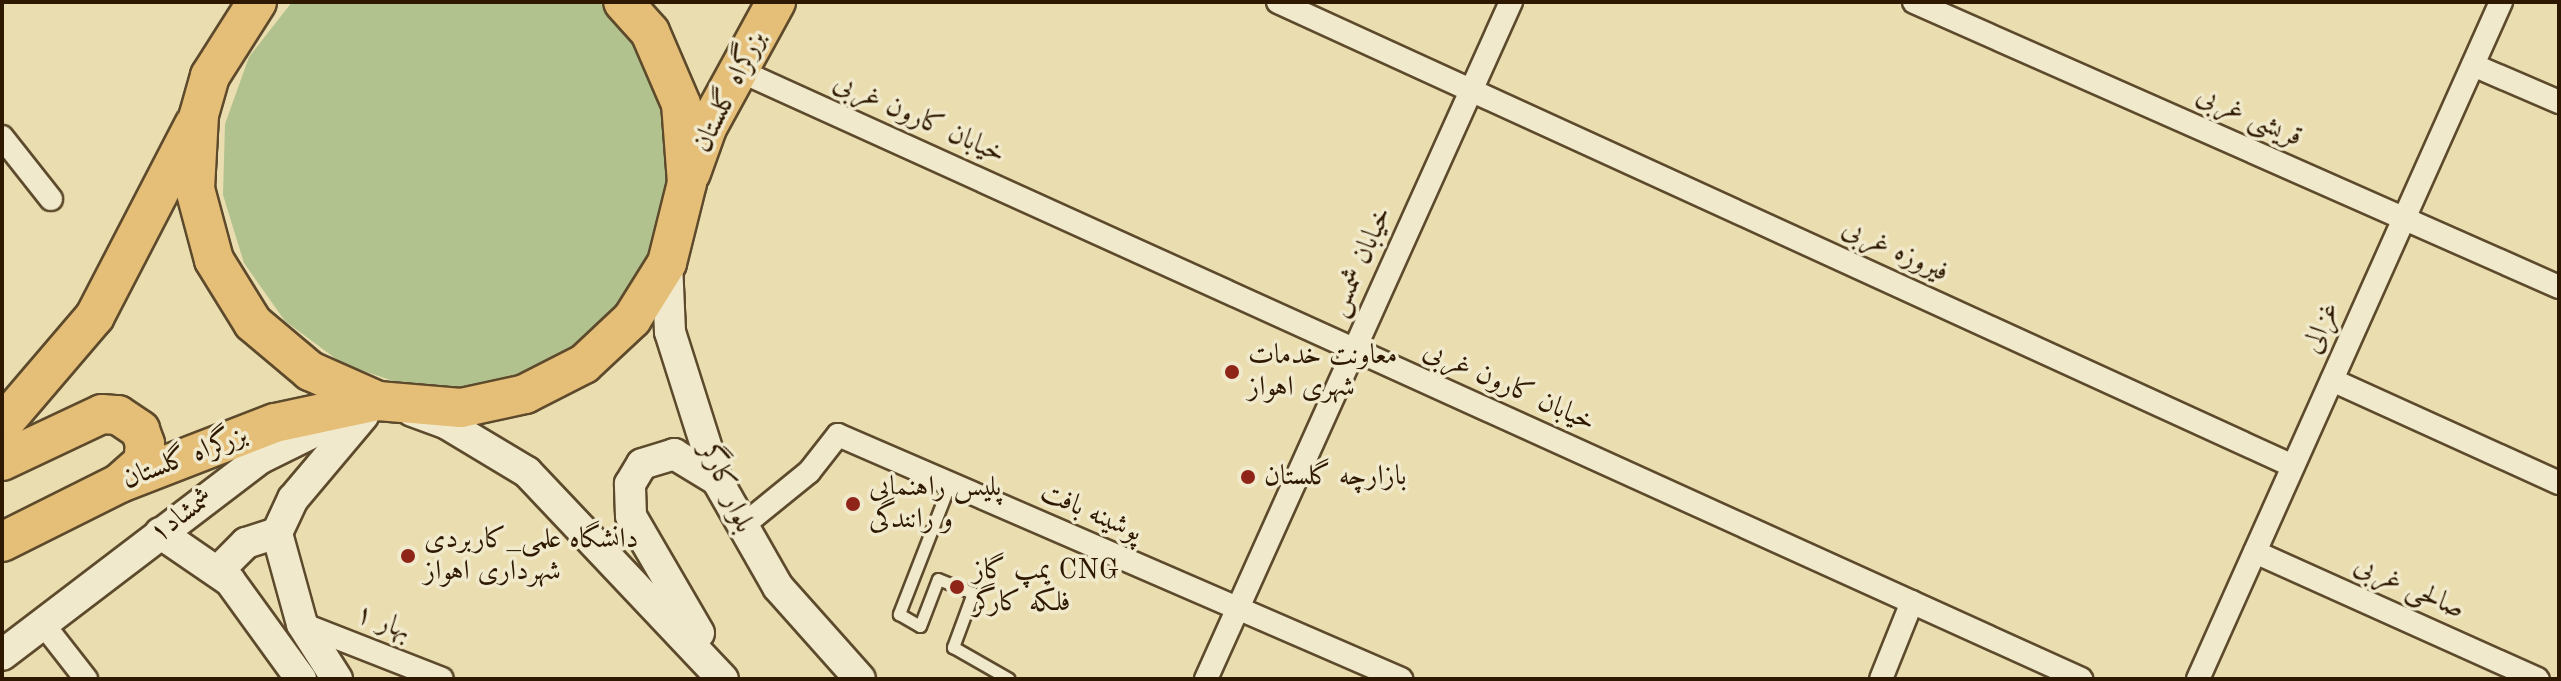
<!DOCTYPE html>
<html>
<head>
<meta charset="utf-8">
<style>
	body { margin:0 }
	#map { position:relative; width:2561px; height:681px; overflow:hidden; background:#eaddaf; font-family:"Old Standard TT",Amiri,serif }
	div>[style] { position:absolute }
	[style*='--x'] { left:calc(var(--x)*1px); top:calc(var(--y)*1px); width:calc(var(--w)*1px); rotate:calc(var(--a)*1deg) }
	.green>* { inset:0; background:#b2c28e }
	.roads { filter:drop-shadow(2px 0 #5d4a2c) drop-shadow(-2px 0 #5d4a2c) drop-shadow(0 2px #5d4a2c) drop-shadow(0 -2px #5d4a2c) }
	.lane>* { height:11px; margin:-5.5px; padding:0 5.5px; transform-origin:5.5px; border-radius:5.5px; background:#f1e9cb }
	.street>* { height:22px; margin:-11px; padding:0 11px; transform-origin:11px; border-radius:11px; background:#f1e9cb }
	.secondary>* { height:30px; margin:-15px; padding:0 15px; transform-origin:15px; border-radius:15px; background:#f1e9cb }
	.highway>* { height:38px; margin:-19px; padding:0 19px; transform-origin:19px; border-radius:19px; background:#e5be78 }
	.dots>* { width:22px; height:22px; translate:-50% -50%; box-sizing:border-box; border:4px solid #f1e9cb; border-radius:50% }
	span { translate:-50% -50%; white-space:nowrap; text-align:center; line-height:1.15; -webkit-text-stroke:7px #f1e9cb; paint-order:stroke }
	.street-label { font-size:28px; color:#2e1900 }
	.poi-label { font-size:28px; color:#2e1900 }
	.left { translate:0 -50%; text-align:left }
	.frame { position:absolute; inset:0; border:4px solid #2e1900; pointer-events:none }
</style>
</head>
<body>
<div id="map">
	<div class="green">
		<div style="clip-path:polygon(292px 2px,599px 2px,632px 35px,665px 104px,673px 180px,654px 255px,612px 319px,550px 365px,482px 387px,411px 387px,343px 364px,285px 321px,244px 263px,223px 195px,225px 124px,249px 57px)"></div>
	</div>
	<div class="roads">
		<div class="lane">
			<div style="--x:950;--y:483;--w:141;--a:111.3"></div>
			<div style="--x:899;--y:614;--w:24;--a:30"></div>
			<div style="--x:920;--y:626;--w:50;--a:-69"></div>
			<div style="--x:938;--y:579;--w:38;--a:22"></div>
			<div style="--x:973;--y:593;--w:58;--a:110.3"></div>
			<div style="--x:953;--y:647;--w:64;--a:29.7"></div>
		</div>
		<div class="street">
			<div style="--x:1278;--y:2;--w:1116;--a:24.57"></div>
			<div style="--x:1914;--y:2;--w:705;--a:23.84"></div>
			<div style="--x:2473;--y:65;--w:94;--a:23.3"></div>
			<div style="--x:738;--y:70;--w:1475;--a:24.39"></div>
			<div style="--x:2;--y:137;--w:79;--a:51.7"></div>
			<div style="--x:2332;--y:380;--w:249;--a:24.4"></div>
			<div style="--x:740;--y:528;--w:89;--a:-39.1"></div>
			<div style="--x:809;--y:472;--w:47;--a:-51.9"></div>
			<div style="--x:838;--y:435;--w:614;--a:23.43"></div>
			<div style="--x:2255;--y:552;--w:310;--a:24.2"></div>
			<div style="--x:43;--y:624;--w:70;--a:52"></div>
			<div style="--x:302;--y:624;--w:150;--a:21.4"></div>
			<div style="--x:1206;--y:679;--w:743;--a:-65.75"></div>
			<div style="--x:1881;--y:679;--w:83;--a:-68.1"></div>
			<div style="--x:2198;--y:679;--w:742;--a:-65.89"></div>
		</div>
		<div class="secondary">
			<div style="--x:667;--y:263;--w:69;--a:87.5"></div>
			<div style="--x:670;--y:332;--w:155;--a:72.4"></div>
			<div style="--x:717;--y:480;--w:123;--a:60.3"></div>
			<div style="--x:778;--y:587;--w:123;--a:48.3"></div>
			<div style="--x:412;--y:411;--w:37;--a:20"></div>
			<div style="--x:447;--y:424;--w:93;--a:31"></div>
			<div style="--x:527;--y:472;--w:285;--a:46.6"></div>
			<div style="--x:160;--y:533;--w:85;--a:34.4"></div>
			<div style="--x:230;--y:581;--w:121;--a:54.1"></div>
			<div style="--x:218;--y:571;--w:40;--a:-45"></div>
			<div style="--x:246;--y:543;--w:33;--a:-18"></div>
			<div style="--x:699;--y:633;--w:135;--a:-120.2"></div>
			<div style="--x:631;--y:516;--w:32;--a:-92"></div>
			<div style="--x:630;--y:484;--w:23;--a:-59"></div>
			<div style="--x:642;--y:464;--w:34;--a:-17"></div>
			<div style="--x:674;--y:454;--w:50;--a:31.2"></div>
			<div style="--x:2;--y:655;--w:325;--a:-37.3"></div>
			<div style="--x:261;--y:458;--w:88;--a:-26.3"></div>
			<div style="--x:337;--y:679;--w:65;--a:-122.5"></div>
			<div style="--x:302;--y:624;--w:94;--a:-105.4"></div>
			<div style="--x:277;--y:533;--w:38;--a:-65"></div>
			<div style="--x:293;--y:499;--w:109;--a:-49.9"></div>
		</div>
		<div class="highway">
			<div style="--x:257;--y:2;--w:88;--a:122.4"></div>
			<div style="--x:210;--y:76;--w:41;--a:105.8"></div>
			<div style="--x:199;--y:115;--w:74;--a:93.1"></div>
			<div style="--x:195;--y:189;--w:73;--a:75"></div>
			<div style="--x:214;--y:260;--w:74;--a:58.2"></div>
			<div style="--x:253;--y:323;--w:75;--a:40.1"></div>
			<div style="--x:310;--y:371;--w:74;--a:23.8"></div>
			<div style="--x:378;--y:401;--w:83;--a:4.8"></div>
			<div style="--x:461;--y:408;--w:66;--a:-12.3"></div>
			<div style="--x:525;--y:394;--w:66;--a:-27"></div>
			<div style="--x:584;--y:364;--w:66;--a:-43.2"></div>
			<div style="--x:632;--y:319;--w:66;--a:-58"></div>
			<div style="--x:667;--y:263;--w:82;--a:-76"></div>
			<div style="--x:687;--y:183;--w:79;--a:-94.3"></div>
			<div style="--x:681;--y:104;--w:78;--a:-113.3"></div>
			<div style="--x:650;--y:32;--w:40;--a:-132"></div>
			<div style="--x:691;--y:173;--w:48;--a:-70.4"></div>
			<div style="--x:707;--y:128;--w:144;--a:-61.3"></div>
			<div style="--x:2;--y:425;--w:143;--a:-49.5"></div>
			<div style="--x:95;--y:316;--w:215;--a:-62.6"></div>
			<div style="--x:2;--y:461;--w:110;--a:-25.2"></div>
			<div style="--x:102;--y:414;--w:16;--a:4"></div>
			<div style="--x:118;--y:415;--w:27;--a:34"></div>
			<div style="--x:140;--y:430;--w:15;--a:70"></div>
			<div style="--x:145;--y:444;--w:18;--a:96"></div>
			<div style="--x:143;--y:462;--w:31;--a:138"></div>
			<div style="--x:2;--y:542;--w:132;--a:-26.6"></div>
			<div style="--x:120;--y:483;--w:166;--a:-21.2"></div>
			<div style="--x:275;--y:423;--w:105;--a:-12.1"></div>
		</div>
	</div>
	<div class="dots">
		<div style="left:1232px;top:372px;background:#8f2418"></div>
		<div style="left:1248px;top:477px;background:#8f2418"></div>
		<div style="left:853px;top:504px;background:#8f2418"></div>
		<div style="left:408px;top:556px;background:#8f2418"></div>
		<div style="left:957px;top:587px;background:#8f2418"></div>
	</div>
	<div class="street-label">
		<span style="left:730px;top:92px;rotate:-64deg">بزرگراه گلستان</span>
		<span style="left:2249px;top:117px;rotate:24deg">قریشی غربی</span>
		<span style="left:919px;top:119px;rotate:24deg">خیابان کارون غربی</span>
		<span style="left:1895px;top:251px;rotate:25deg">فیروزه غربی</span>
		<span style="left:1361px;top:262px;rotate:-66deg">خیابان شمس</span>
		<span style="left:2322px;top:328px;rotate:-66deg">غزالی</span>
		<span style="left:1509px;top:387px;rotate:24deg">خیابان کارون غربی</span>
		<span style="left:185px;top:458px;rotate:-21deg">بزرگراه گلستان</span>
		<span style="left:726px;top:488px;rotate:66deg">بلوار کارگر</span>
		<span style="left:1091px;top:513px;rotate:24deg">پوشینه بافت</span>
		<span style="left:182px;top:516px;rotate:-37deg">شمشاد۱</span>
		<span style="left:2409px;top:588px;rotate:24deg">صالحی غربی</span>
		<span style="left:383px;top:623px;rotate:21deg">بهار ۱</span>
	</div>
	<div class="poi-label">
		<span class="left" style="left:1248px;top:372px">معاونت خدمات<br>شهری اهواز</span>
		<span class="left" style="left:1264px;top:477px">بازارچه گلستان</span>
		<span class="left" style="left:869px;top:504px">پلیس راهنمایی<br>و رانندگی</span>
		<span class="left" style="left:424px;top:556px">دانشگاه علمی_کاربردی<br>شهرداری اهواز</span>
		<span class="left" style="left:973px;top:587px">پمپ گاز CNG<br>فلکه کارگر</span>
	</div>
	<div class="frame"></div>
</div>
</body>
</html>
